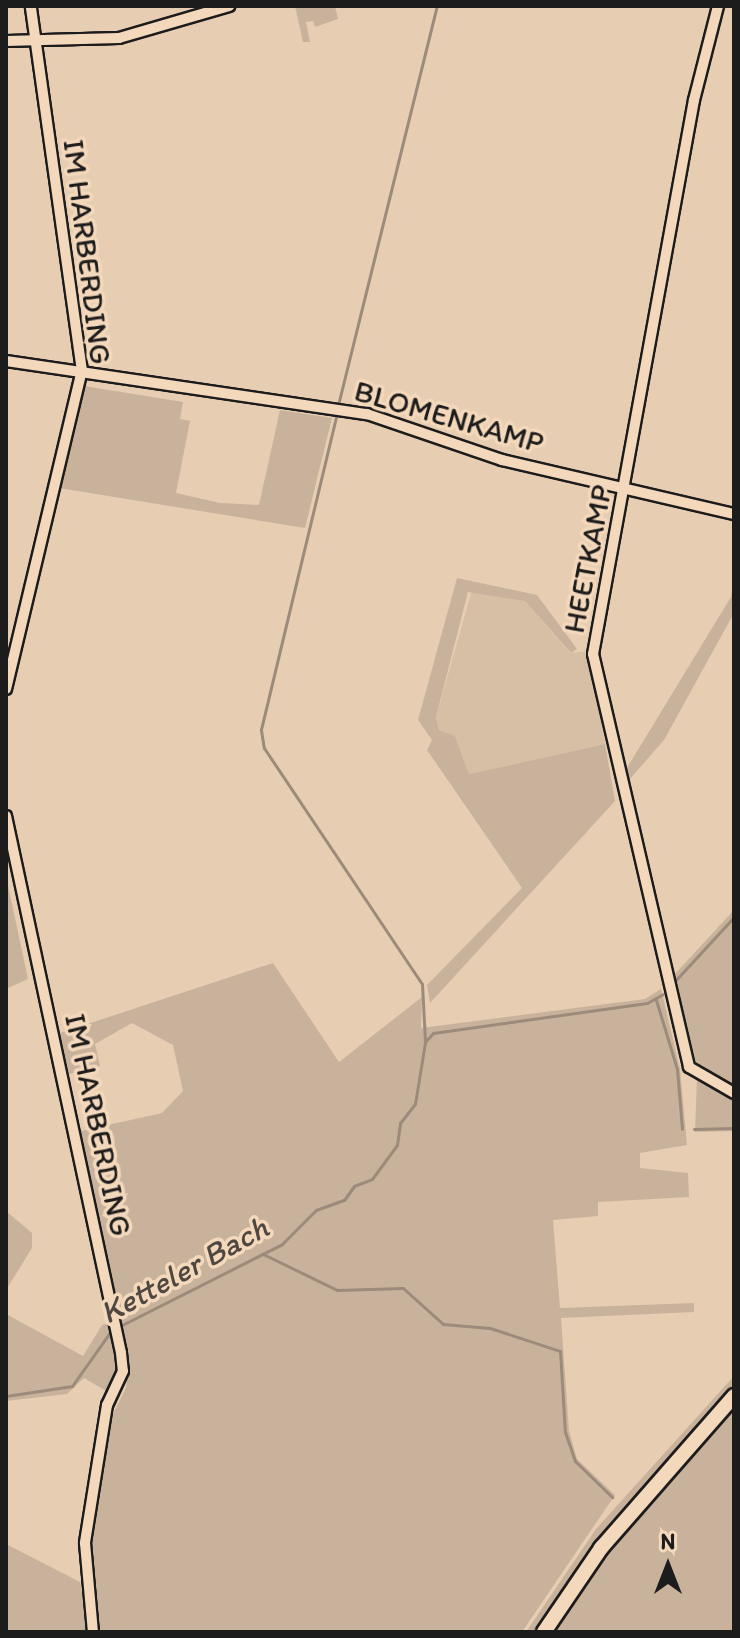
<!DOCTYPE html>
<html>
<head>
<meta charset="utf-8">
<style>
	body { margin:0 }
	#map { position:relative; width:740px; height:1638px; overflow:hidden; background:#e7cdb1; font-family:Itim,sans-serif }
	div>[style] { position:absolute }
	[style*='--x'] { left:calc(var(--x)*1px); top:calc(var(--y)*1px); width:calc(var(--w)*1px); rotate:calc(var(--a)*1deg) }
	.built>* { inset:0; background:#d7bfa5 }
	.green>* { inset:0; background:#c9b29c }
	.stream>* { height:3px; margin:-1.5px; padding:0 1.5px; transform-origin:1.5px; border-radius:1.5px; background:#9c8b7a }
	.roads { filter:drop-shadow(2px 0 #1c1c1c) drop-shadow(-2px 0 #1c1c1c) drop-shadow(0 2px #1c1c1c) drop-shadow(0 -2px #1c1c1c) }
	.street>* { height:10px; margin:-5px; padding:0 5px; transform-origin:5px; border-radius:5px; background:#f4d8bb }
	.secondary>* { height:14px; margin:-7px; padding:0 7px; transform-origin:7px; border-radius:7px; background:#f4d8bb }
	span { translate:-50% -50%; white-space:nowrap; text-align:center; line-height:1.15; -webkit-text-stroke:7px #f4d8bb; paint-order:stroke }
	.street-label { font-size:30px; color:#1c1c1c }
	.water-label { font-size:32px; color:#4f4842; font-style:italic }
	.frame { position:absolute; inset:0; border:8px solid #1c1c1c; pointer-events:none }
	.north { position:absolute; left:628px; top:1526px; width:80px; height:80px; -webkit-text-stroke:6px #f4d8bb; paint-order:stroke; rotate:0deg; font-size:22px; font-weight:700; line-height:32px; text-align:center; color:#1c1c1c }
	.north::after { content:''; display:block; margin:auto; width:28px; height:36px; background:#1c1c1c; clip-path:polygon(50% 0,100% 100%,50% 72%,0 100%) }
</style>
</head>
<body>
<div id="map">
	<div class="built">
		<div style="clip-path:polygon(472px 590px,525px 601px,570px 653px,589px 651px,605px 744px,469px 774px,455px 736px,439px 730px,436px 717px)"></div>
	</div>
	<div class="green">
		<div style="clip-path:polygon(295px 6px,335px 6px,338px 19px,315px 27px,313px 21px,306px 22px,310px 42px,303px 42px)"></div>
		<div style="clip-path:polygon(84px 386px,183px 402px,180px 419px,190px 421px,176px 493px,220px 503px,259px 505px,280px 410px,332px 418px,305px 528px,59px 488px)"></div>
		<div style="clip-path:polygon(457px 578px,537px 595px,577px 649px,571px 653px,525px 601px,468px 592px,436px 717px,439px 730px,455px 736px,469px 774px,605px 744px,615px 801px,430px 1003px,427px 985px,522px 888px,427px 750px,432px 740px,418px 720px)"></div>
		<div style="clip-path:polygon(734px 580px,734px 613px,664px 740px,629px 780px,625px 771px,731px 597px)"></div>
		<div style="clip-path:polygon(6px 876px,28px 979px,6px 989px)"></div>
		<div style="clip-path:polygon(734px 910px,734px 1086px,692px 1059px,673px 976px)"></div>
		<div style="clip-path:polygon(273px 963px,339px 1062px,422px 997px,421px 1028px,645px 999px,661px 989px,680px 1069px,687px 1145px,640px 1153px,640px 1168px,688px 1173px,689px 1197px,598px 1202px,598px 1216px,553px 1220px,560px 1308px,694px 1303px,694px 1312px,561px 1318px,569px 1431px,577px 1459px,615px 1495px,522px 1632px,97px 1632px,88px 1553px,106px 1428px,126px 1388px,129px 1363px,81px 1131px,162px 1113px,183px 1091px,173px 1045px,132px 1023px,95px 1044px,100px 1066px,69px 1074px,60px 1033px)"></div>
		<div style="clip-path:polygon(697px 1078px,734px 1099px,734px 1131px,695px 1132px)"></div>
		<div style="clip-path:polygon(6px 1211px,32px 1233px,32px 1248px,6px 1290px)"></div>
		<div style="clip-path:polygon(6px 1314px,83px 1356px,102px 1325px,111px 1323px,118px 1371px,108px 1392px,84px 1378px,67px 1394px,6px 1401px)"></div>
		<div style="clip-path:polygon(734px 1376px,734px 1387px,584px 1558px,535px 1632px,526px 1632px,596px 1529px)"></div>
		<div style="clip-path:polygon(734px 1410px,734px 1632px,553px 1632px,603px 1558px)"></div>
		<div style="clip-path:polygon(6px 1544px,80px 1582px,89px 1632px,6px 1632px)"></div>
	</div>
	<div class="stream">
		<div style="--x:338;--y:405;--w:411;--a:-76.1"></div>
		<div style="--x:336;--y:417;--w:322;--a:103.5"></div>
		<div style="--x:261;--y:730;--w:18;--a:81"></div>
		<div style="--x:264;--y:748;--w:284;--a:56.2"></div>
		<div style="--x:422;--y:984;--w:58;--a:87"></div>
		<div style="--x:674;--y:982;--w:88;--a:-47.3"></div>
		<div style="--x:656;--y:1000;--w:72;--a:73.1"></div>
		<div style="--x:677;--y:1069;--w:60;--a:85.2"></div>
		<div style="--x:694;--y:1129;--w:40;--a:-1.4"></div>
		<div style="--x:263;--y:1254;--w:82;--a:25.9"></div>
		<div style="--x:337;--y:1290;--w:66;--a:-1.7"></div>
		<div style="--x:403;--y:1288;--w:54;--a:42"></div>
		<div style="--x:443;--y:1324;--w:47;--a:4.9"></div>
		<div style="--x:490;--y:1328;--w:74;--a:18.2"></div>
		<div style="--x:560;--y:1351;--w:81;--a:86.5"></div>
		<div style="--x:565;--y:1432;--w:31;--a:71"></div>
		<div style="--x:575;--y:1461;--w:52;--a:44.2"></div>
		<div style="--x:118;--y:1327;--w:184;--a:-26.8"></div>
		<div style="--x:282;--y:1244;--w:48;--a:-45"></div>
		<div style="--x:316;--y:1210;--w:30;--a:-20"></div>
		<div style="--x:344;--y:1200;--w:17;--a:-54"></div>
		<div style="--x:354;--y:1186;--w:19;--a:-21"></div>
		<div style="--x:372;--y:1179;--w:42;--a:-53.7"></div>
		<div style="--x:397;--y:1145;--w:22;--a:-82"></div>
		<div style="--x:400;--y:1123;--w:24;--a:-52"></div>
		<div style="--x:415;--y:1104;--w:63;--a:-80.8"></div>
		<div style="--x:425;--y:1042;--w:12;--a:-48"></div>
		<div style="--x:433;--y:1033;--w:216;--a:-8"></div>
		<div style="--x:647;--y:1003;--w:18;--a:-29"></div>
		<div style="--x:6;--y:1396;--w:67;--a:-8.6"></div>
		<div style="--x:72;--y:1386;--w:67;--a:-54.7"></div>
	</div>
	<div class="roads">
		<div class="street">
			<div style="--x:718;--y:6;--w:97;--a:104.3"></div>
			<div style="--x:694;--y:100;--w:563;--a:100.33"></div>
			<div style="--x:593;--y:654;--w:424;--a:76.9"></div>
			<div style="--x:689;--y:1067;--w:52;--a:30"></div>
			<div style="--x:6;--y:41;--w:113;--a:-1.5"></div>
			<div style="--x:119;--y:38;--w:115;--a:-16.2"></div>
			<div style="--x:6;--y:361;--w:365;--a:8.4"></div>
			<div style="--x:367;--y:414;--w:143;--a:18.8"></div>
			<div style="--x:502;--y:460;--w:238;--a:13.1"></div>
			<div style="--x:6;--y:689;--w:327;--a:-76.6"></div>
			<div style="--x:82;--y:371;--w:369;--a:-98"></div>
			<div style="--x:6;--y:816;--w:549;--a:77.91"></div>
			<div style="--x:121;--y:1353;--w:18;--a:84"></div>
			<div style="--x:123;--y:1371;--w:38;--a:115"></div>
			<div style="--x:107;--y:1405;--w:140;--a:99.1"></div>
			<div style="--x:85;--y:1543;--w:89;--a:84.9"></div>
		</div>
		<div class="secondary">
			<div style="--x:544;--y:1632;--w:102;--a:-55.8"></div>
			<div style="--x:601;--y:1548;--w:202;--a:-48.8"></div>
		</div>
	</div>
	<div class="street-label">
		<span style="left:87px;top:252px;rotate:83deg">IM HARBERDING</span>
		<span style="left:449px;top:417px;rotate:16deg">BLOMENKAMP</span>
		<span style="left:588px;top:559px;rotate:-79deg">HEETKAMP</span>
		<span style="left:98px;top:1125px;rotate:78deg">IM HARBERDING</span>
	</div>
	<div class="water-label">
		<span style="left:184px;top:1270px;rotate:-29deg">Ketteler Bach</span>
	</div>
	<div class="frame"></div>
	<div class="north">N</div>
</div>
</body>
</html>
